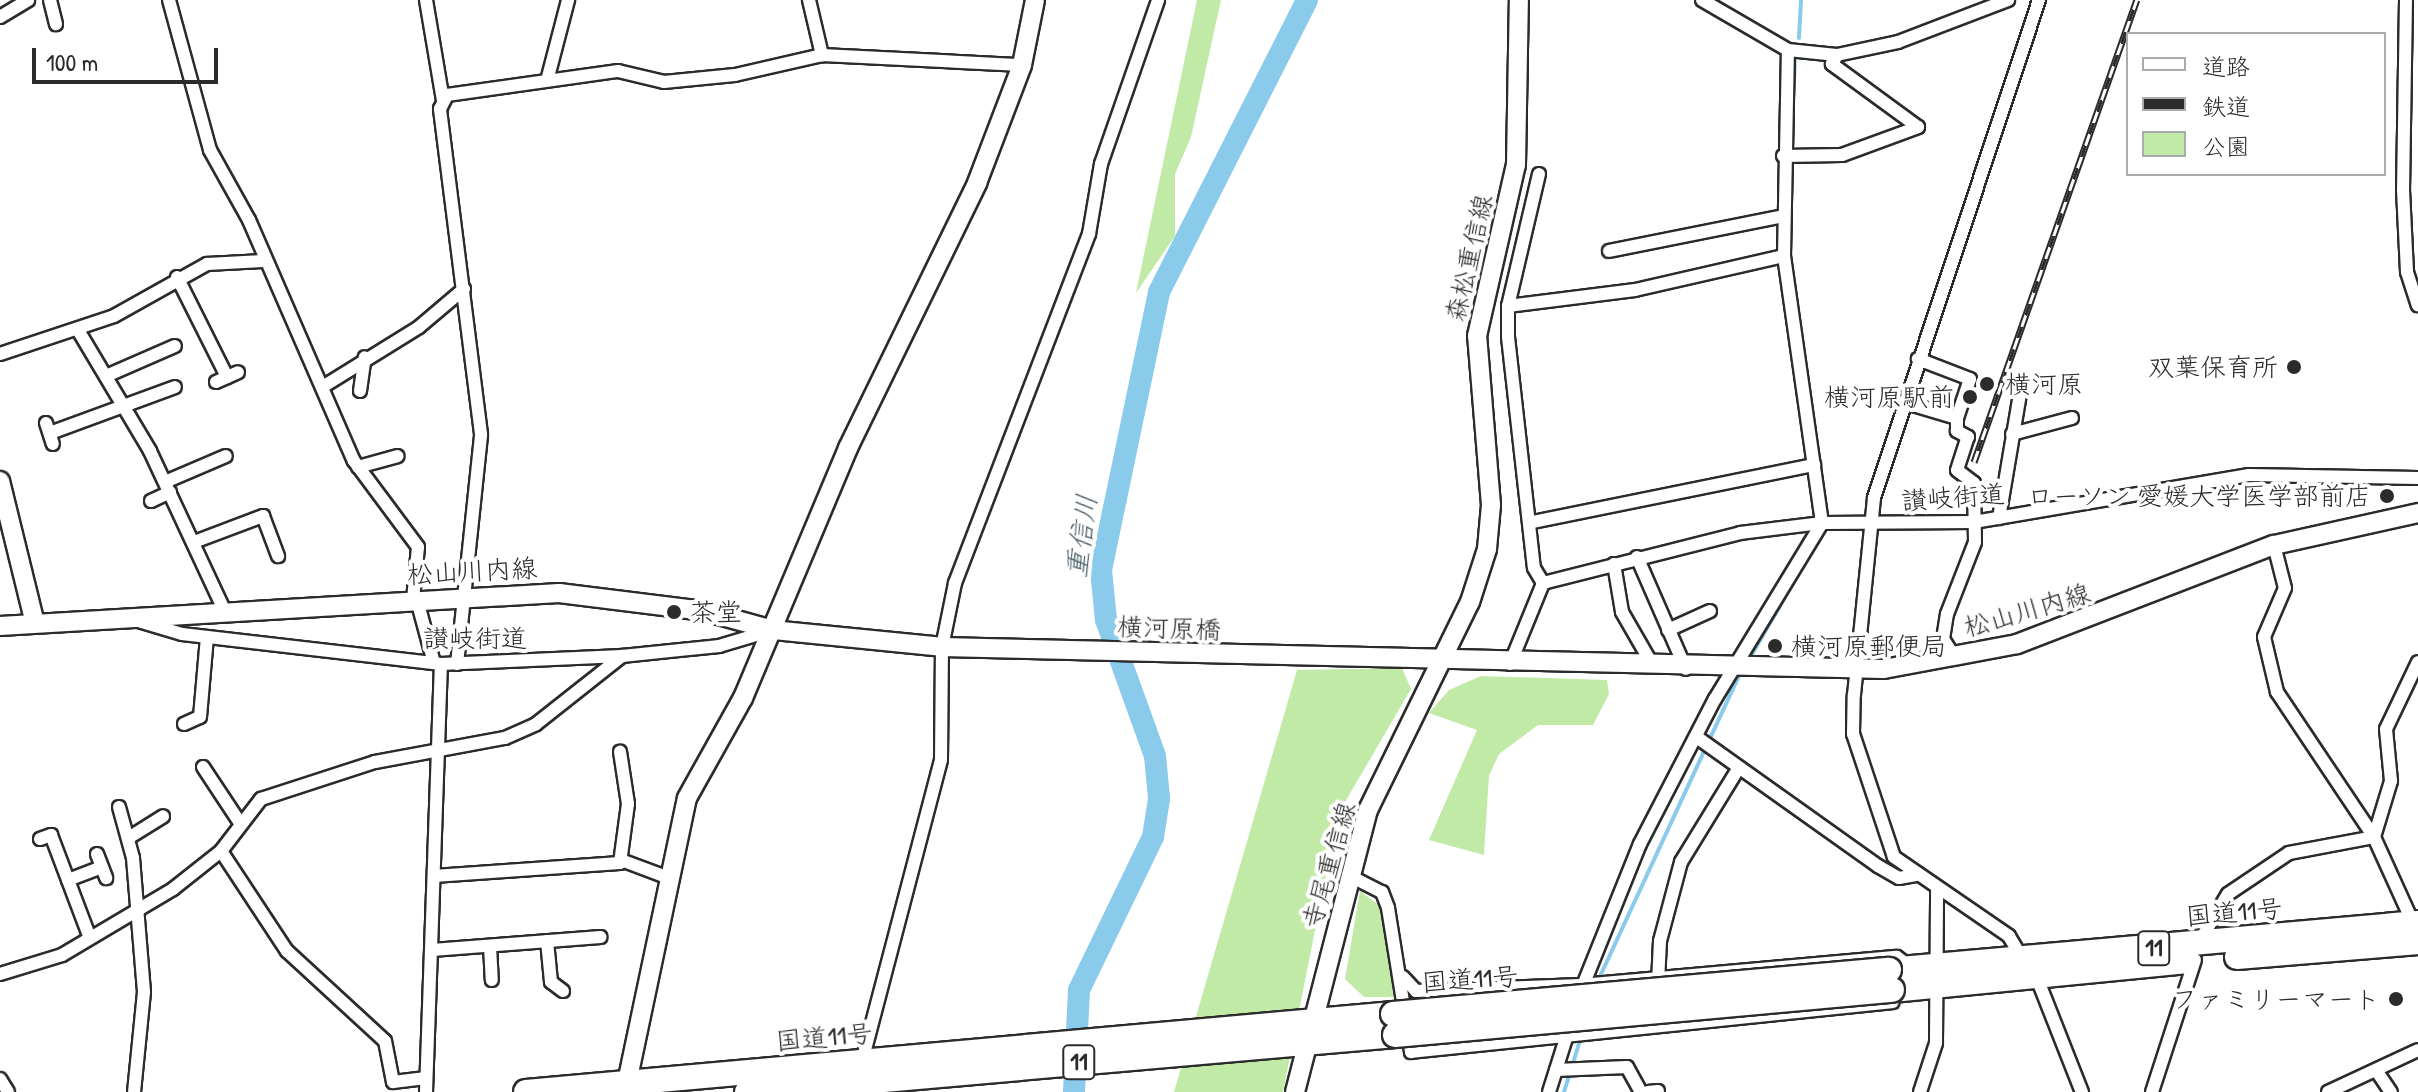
<!DOCTYPE html>
<html>
<head>
<meta charset="utf-8">
<style>
	body { margin:0 }
	#map { position:relative; width:2418px; height:1092px; overflow:hidden; background:#fff; font-family:"Patrick Hand","Klee One",sans-serif }
	div>[style] { position:absolute }
	[style*='--x'] { left:calc(var(--x)*1px); top:calc(var(--y)*1px); width:calc(var(--w)*1px); rotate:calc(var(--a)*1deg) }
	.green>* { inset:0; background:#c0eaa6 }
	.stream>* { height:4px; margin:-2px; padding:0 2px; transform-origin:2px; border-radius:2px; background:#8acaeb }
	.river>* { height:22px; margin:-11px; padding:0 11px; transform-origin:11px; border-radius:11px; background:#8acaeb }
	.roads { filter:drop-shadow(2px 0 #2b2b2b) drop-shadow(-2px 0 #2b2b2b) drop-shadow(0 2px #2b2b2b) drop-shadow(0 -2px #2b2b2b) }
	.street>* { height:12px; margin:-6px; padding:0 6px; transform-origin:6px; border-radius:6px; background:#fff }
	.secondary>* { height:18px; margin:-9px; padding:0 9px; transform-origin:9px; border-radius:9px; background:#fff }
	.highway>* { height:24px; margin:-12px; padding:0 12px; transform-origin:12px; border-radius:12px; background:#fff }
	.rail>* { height:7px; margin-top:-3.5px; transform-origin:0; background:repeating-linear-gradient(90deg,#fff 0 12px,#2b2b2b 0 24px); box-sizing:border-box; border-block:2px solid #2b2b2b }
	.bridges { filter:drop-shadow(2px 0 #2b2b2b) drop-shadow(-2px 0 #2b2b2b) drop-shadow(0 2px #2b2b2b) drop-shadow(0 -2px #2b2b2b) }
	.highway-bridge>* { height:24px; margin:-12px; padding:0 12px; transform-origin:12px; border-radius:12px; background:#fff }
	.dots>* { width:22px; height:22px; translate:-50% -50%; box-sizing:border-box; border:4px solid #fff; border-radius:50% }
	span { translate:-50% -50%; white-space:nowrap; text-align:center; line-height:1.15; -webkit-text-stroke:8px #fff; paint-order:stroke }
	.shield-label span { padding:2px 6px; background:#fff; border:2px solid; border-radius:6px; -webkit-text-stroke-width:0 }
	.shield-label { font-size:24px; color:#2b2b2b; font-weight:700 }
	.street-label { font-size:26px; color:#2b2b2b }
	.poi-label { font-size:26px; color:#2b2b2b }
	.right { translate:-100% -50%; text-align:right }
	.left { translate:0 -50%; text-align:left }
	.water-label { font-size:28px; color:#485b65; font-style:italic }
	.legend { position:absolute; left:2126px; top:32px; width:260px; height:144px; box-sizing:border-box; background:#fff; border:2px solid #aaa; margin:0; padding:10px 14px; list-style:none; font-size:24px; color:#2b2b2b }
	.legend li { display:flex; align-items:center; gap:16px; height:40px }
	.legend b { width:40px; border:2px solid #aaa }
	.scale { position:absolute; left:32px; top:48px; width:186px; height:36px; box-sizing:border-box; border:4px solid #2b2b2b; border-top:0; padding-left:10px; font-size:24px; line-height:28px; white-space:nowrap; color:#2b2b2b; -webkit-text-stroke:6px #fff; paint-order:stroke }
</style>
</head>
<body>
<div id="map">
	<div class="green">
		<div style="clip-path:polygon(1197px 0,1221px 0,1191px 137px,1175px 174px,1175px 236px,1136px 293px)"></div>
		<div style="clip-path:polygon(1402px 668px,1411px 689px,1338px 814px,1283px 1092px,1174px 1092px,1297px 670px)"></div>
		<div style="clip-path:polygon(1481px 676px,1607px 680px,1609px 694px,1593px 725px,1538px 725px,1499px 754px,1489px 776px,1484px 855px,1429px 840px,1477px 730px,1429px 713px,1449px 690px)"></div>
		<div style="clip-path:polygon(1360px 891px,1380px 906px,1397px 997px,1364px 997px,1345px 979px)"></div>
	</div>
	<div class="stream">
		<div style="--x:1799;--y:38;--w:38;--a:-87"></div>
		<div style="--x:1793;--y:106;--w:50;--a:-87.7"></div>
		<div style="--x:1790;--y:242;--w:20;--a:90"></div>
		<div style="--x:1810;--y:397;--w:126;--a:82.3"></div>
		<div style="--x:1748;--y:661;--w:143;--a:-59.9"></div>
		<div style="--x:1597;--y:983;--w:343;--a:-65.2"></div>
		<div style="--x:1564;--y:1092;--w:58;--a:-72.8"></div>
	</div>
	<div class="river">
		<div style="--x:1074;--y:1092;--w:102;--a:-87.2"></div>
		<div style="--x:1079;--y:990;--w:170;--a:-64.2"></div>
		<div style="--x:1153;--y:837;--w:39;--a:-81"></div>
		<div style="--x:1159;--y:798;--w:42;--a:-95.4"></div>
		<div style="--x:1155;--y:756;--w:145;--a:-109.8"></div>
		<div style="--x:1106;--y:620;--w:50;--a:-95.7"></div>
		<div style="--x:1101;--y:570;--w:284;--a:-78.2"></div>
		<div style="--x:1159;--y:292;--w:327;--a:-63.1"></div>
	</div>
	<div class="roads">
		<div class="street">
			<div style="--x:50;--y:0;--w:25;--a:76"></div>
			<div style="--x:169;--y:0;--w:156;--a:74.7"></div>
			<div style="--x:210;--y:150;--w:80;--a:60.9"></div>
			<div style="--x:249;--y:220;--w:263;--a:66.5"></div>
			<div style="--x:354;--y:461;--w:107;--a:53.3"></div>
			<div style="--x:418;--y:547;--w:53;--a:95.4"></div>
			<div style="--x:426;--y:0;--w:101;--a:80.4"></div>
			<div style="--x:809;--y:0;--w:57;--a:76.7"></div>
			<div style="--x:1702;--y:0;--w:99;--a:30.2"></div>
			<div style="--x:1788;--y:50;--w:49;--a:5.8"></div>
			<div style="--x:1837;--y:55;--w:62;--a:-12"></div>
			<div style="--x:1898;--y:42;--w:118;--a:-20.9"></div>
			<div style="--x:2406;--y:0;--w:190;--a:90.9"></div>
			<div style="--x:2403;--y:190;--w:82;--a:87.2"></div>
			<div style="--x:2407;--y:272;--w:35;--a:72"></div>
			<div style="--x:0;--y:17;--w:33;--a:-31"></div>
			<div style="--x:548;--y:77;--w:80;--a:-75.4"></div>
			<div style="--x:1783;--y:156;--w:59;--a:-1"></div>
			<div style="--x:1842;--y:155;--w:81;--a:-20.2"></div>
			<div style="--x:1918;--y:127;--w:107;--a:-143.8"></div>
			<div style="--x:1832;--y:64;--w:10;--a:-61"></div>
			<div style="--x:1539;--y:174;--w:136;--a:103.2"></div>
			<div style="--x:1508;--y:306;--w:31;--a:90"></div>
			<div style="--x:1508;--y:337;--w:232;--a:83.6"></div>
			<div style="--x:1534;--y:568;--w:17;--a:59"></div>
			<div style="--x:1609;--y:251;--w:178;--a:-11.3"></div>
			<div style="--x:177;--y:277;--w:112;--a:63.4"></div>
			<div style="--x:1508;--y:306;--w:128;--a:-7.2"></div>
			<div style="--x:1635;--y:290;--w:153;--a:-12.9"></div>
			<div style="--x:78;--y:330;--w:141;--a:59.2"></div>
			<div style="--x:150;--y:451;--w:175;--a:65"></div>
			<div style="--x:0;--y:354;--w:120;--a:-18.4"></div>
			<div style="--x:114;--y:316;--w:107;--a:-29.2"></div>
			<div style="--x:207;--y:264;--w:56;--a:-3.1"></div>
			<div style="--x:106;--y:376;--w:75;--a:-23.5"></div>
			<div style="--x:216;--y:382;--w:24;--a:-24"></div>
			<div style="--x:324;--y:386;--w:112;--a:-31.8"></div>
			<div style="--x:419;--y:327;--w:59;--a:-40.2"></div>
			<div style="--x:360;--y:391;--w:34;--a:-82"></div>
			<div style="--x:1903;--y:402;--w:56;--a:16.5"></div>
			<div style="--x:1957;--y:418;--w:41;--a:-71.6"></div>
			<div style="--x:1970;--y:379;--w:56;--a:-159"></div>
			<div style="--x:46;--y:423;--w:22;--a:72"></div>
			<div style="--x:50;--y:433;--w:133;--a:-20.2"></div>
			<div style="--x:2012;--y:434;--w:62;--a:-14.9"></div>
			<div style="--x:358;--y:467;--w:41;--a:-15.4"></div>
			<div style="--x:165;--y:482;--w:66;--a:-23.1"></div>
			<div style="--x:151;--y:501;--w:21;--a:-25"></div>
			<div style="--x:1999;--y:518;--w:126;--a:-80.4"></div>
			<div style="--x:1533;--y:522;--w:287;--a:-11.5"></div>
			<div style="--x:194;--y:542;--w:74;--a:-20.6"></div>
			<div style="--x:263;--y:516;--w:43;--a:69.4"></div>
			<div style="--x:2274;--y:545;--w:44;--a:75.7"></div>
			<div style="--x:2285;--y:588;--w:53;--a:113.2"></div>
			<div style="--x:2264;--y:637;--w:57;--a:76.7"></div>
			<div style="--x:2277;--y:692;--w:174;--a:56.2"></div>
			<div style="--x:2374;--y:837;--w:97;--a:65.6"></div>
			<div style="--x:1637;--y:557;--w:122;--a:66.4"></div>
			<div style="--x:1614;--y:564;--w:49;--a:80.5"></div>
			<div style="--x:1622;--y:612;--w:62;--a:60.1"></div>
			<div style="--x:1543;--y:583;--w:203;--a:-14.2"></div>
			<div style="--x:1740;--y:533;--w:83;--a:-7"></div>
			<div style="--x:1822;--y:523;--w:152;--a:-0.4"></div>
			<div style="--x:1974;--y:522;--w:279;--a:-9.7"></div>
			<div style="--x:2249;--y:475;--w:169;--a:1"></div>
			<div style="--x:417;--y:600;--w:65;--a:74.9"></div>
			<div style="--x:135;--y:620;--w:49;--a:16.6"></div>
			<div style="--x:182;--y:634;--w:261;--a:6.6"></div>
			<div style="--x:441;--y:664;--w:181;--a:-2.5"></div>
			<div style="--x:622;--y:656;--w:98;--a:-5.9"></div>
			<div style="--x:719;--y:646;--w:56;--a:-16.5"></div>
			<div style="--x:1668;--y:630;--w:46;--a:-24.3"></div>
			<div style="--x:1955;--y:658;--w:22;--a:-122"></div>
			<div style="--x:1943;--y:639;--w:25;--a:-81"></div>
			<div style="--x:1947;--y:614;--w:77;--a:-68.7"></div>
			<div style="--x:1975;--y:542;--w:59;--a:-91"></div>
			<div style="--x:1974;--y:483;--w:21;--a:-143"></div>
			<div style="--x:1957;--y:470;--w:35;--a:-72"></div>
			<div style="--x:1968;--y:437;--w:13;--a:-151"></div>
			<div style="--x:1957;--y:431;--w:13;--a:-90"></div>
			<div style="--x:457;--y:664;--w:231;--a:-84"></div>
			<div style="--x:481;--y:434;--w:328;--a:-97.2"></div>
			<div style="--x:440;--y:109;--w:16;--a:-63"></div>
			<div style="--x:447;--y:95;--w:173;--a:-8"></div>
			<div style="--x:618;--y:71;--w:47;--a:13.4"></div>
			<div style="--x:664;--y:82;--w:71;--a:-5.6"></div>
			<div style="--x:735;--y:75;--w:89;--a:-12.9"></div>
			<div style="--x:822;--y:55;--w:200;--a:2.9"></div>
			<div style="--x:1510;--y:664;--w:87;--a:-67.8"></div>
			<div style="--x:184;--y:724;--w:17;--a:-24"></div>
			<div style="--x:200;--y:717;--w:80;--a:-85"></div>
			<div style="--x:1698;--y:738;--w:221;--a:35.4"></div>
			<div style="--x:1878;--y:866;--w:24;--a:30"></div>
			<div style="--x:1899;--y:878;--w:17;--a:-10"></div>
			<div style="--x:203;--y:767;--w:67;--a:56.5"></div>
			<div style="--x:119;--y:807;--w:53;--a:74.6"></div>
			<div style="--x:133;--y:858;--w:134;--a:85.3"></div>
			<div style="--x:144;--y:992;--w:100;--a:95.7"></div>
			<div style="--x:130;--y:837;--w:39;--a:-32"></div>
			<div style="--x:40;--y:839;--w:12;--a:-20"></div>
			<div style="--x:51;--y:835;--w:110;--a:69.3"></div>
			<div style="--x:221;--y:851;--w:120;--a:56.6"></div>
			<div style="--x:287;--y:951;--w:133;--a:42.6"></div>
			<div style="--x:385;--y:1041;--w:42;--a:79"></div>
			<div style="--x:393;--y:1082;--w:33;--a:-7"></div>
			<div style="--x:97;--y:854;--w:26;--a:69"></div>
			<div style="--x:621;--y:860;--w:51;--a:20.6"></div>
			<div style="--x:1348;--y:875;--w:38;--a:27"></div>
			<div style="--x:1382;--y:892;--w:17;--a:69"></div>
			<div style="--x:1388;--y:908;--w:146;--a:80.9"></div>
			<div style="--x:1411;--y:1052;--w:484;--a:-5.9"></div>
			<div style="--x:434;--y:876;--w:186;--a:-4"></div>
			<div style="--x:620;--y:863;--w:60;--a:-82.3"></div>
			<div style="--x:628;--y:804;--w:53;--a:-98.7"></div>
			<div style="--x:68;--y:880;--w:36;--a:-21"></div>
			<div style="--x:547;--y:941;--w:41;--a:84.4"></div>
			<div style="--x:551;--y:982;--w:15;--a:37"></div>
			<div style="--x:2199;--y:942;--w:56;--a:-58.9"></div>
			<div style="--x:2228;--y:894;--w:73;--a:-33.9"></div>
			<div style="--x:2289;--y:853;--w:86;--a:-10.7"></div>
			<div style="--x:2374;--y:837;--w:59;--a:-73.1"></div>
			<div style="--x:2391;--y:781;--w:52;--a:-95.5"></div>
			<div style="--x:2386;--y:729;--w:74;--a:-64.5"></div>
			<div style="--x:490;--y:946;--w:34;--a:87"></div>
			<div style="--x:432;--y:950;--w:169;--a:-4.4"></div>
			<div style="--x:2022;--y:958;--w:26;--a:-121"></div>
			<div style="--x:2009;--y:936;--w:140;--a:-145.5"></div>
			<div style="--x:1894;--y:857;--w:130;--a:-108.4"></div>
			<div style="--x:1853;--y:734;--w:39;--a:-89"></div>
			<div style="--x:1854;--y:695;--w:198;--a:-84.2"></div>
			<div style="--x:1874;--y:498;--w:525;--a:-71.67"></div>
			<div style="--x:0;--y:974;--w:65;--a:-17"></div>
			<div style="--x:62;--y:955;--w:129;--a:-30.7"></div>
			<div style="--x:173;--y:889;--w:61;--a:-38.4"></div>
			<div style="--x:221;--y:851;--w:66;--a:-52.4"></div>
			<div style="--x:261;--y:799;--w:120;--a:-18"></div>
			<div style="--x:375;--y:762;--w:132;--a:-10.5"></div>
			<div style="--x:505;--y:738;--w:34;--a:-24"></div>
			<div style="--x:536;--y:724;--w:110;--a:-38.3"></div>
			<div style="--x:1403;--y:977;--w:19;--a:47"></div>
			<div style="--x:1416;--y:991;--w:165;--a:-2.1"></div>
			<div style="--x:1581;--y:985;--w:317;--a:-5.1"></div>
			<div style="--x:1897;--y:957;--w:15;--a:37"></div>
			<div style="--x:2037;--y:978;--w:123;--a:68.5"></div>
			<div style="--x:1658;--y:983;--w:42;--a:-87.3"></div>
			<div style="--x:1660;--y:941;--w:82;--a:-75.1"></div>
			<div style="--x:1681;--y:862;--w:109;--a:-58.5"></div>
			<div style="--x:1578;--y:998;--w:166;--a:-68.1"></div>
			<div style="--x:1640;--y:844;--w:163;--a:-62.7"></div>
			<div style="--x:1715;--y:699;--w:206;--a:-58.7"></div>
			<div style="--x:1822;--y:523;--w:270;--a:-98.1"></div>
			<div style="--x:1784;--y:256;--w:206;--a:-88.9"></div>
			<div style="--x:861;--y:1065;--w:315;--a:-75.3"></div>
			<div style="--x:941;--y:760;--w:113;--a:-89.5"></div>
			<div style="--x:942;--y:647;--w:65;--a:-78.5"></div>
			<div style="--x:955;--y:583;--w:374;--a:-69"></div>
			<div style="--x:1089;--y:234;--w:71;--a:-80.3"></div>
			<div style="--x:1101;--y:164;--w:174;--a:-70.8"></div>
			<div style="--x:1556;--y:1070;--w:71;--a:-2.4"></div>
			<div style="--x:1627;--y:1067;--w:29;--a:61"></div>
			<div style="--x:2378;--y:1073;--w:23;--a:56"></div>
			<div style="--x:0;--y:1079;--w:15;--a:58"></div>
			<div style="--x:426;--y:1092;--w:428;--a:-88"></div>
			<div style="--x:1549;--y:1092;--w:80;--a:-72.5"></div>
			<div style="--x:1648;--y:1092;--w:10;--a:-6"></div>
			<div style="--x:1920;--y:1092;--w:52;--a:-71.9"></div>
			<div style="--x:1936;--y:1043;--w:155;--a:-89.6"></div>
			<div style="--x:2152;--y:1092;--w:139;--a:-72"></div>
			<div style="--x:2328;--y:1092;--w:99;--a:-25"></div>
		</div>
		<div class="secondary">
			<div style="--x:0;--y:481;--w:146;--a:76.2"></div>
			<div style="--x:0;--y:626;--w:560;--a:-3.38"></div>
			<div style="--x:559;--y:593;--w:146;--a:7.1"></div>
			<div style="--x:704;--y:611;--w:72;--a:15.4"></div>
			<div style="--x:773;--y:630;--w:170;--a:5.7"></div>
			<div style="--x:942;--y:647;--w:942;--a:1.34"></div>
			<div style="--x:1884;--y:669;--w:135;--a:-10.6"></div>
			<div style="--x:2017;--y:644;--w:275;--a:-21.1"></div>
			<div style="--x:2274;--y:545;--w:148;--a:-12.5"></div>
			<div style="--x:625;--y:1092;--w:300;--a:-78.1"></div>
			<div style="--x:687;--y:798;--w:115;--a:-60.8"></div>
			<div style="--x:743;--y:698;--w:271;--a:-67.2"></div>
			<div style="--x:848;--y:448;--w:295;--a:-64"></div>
			<div style="--x:977;--y:183;--w:126;--a:-69.1"></div>
			<div style="--x:1022;--y:65;--w:66;--a:-78.7"></div>
			<div style="--x:1295;--y:1092;--w:291;--a:-75.5"></div>
			<div style="--x:1368;--y:810;--w:232;--a:-63.9"></div>
			<div style="--x:1470;--y:602;--w:56;--a:-72.2"></div>
			<div style="--x:1487;--y:549;--w:44;--a:-84.8"></div>
			<div style="--x:1491;--y:505;--w:170;--a:-94.7"></div>
			<div style="--x:1477;--y:336;--w:175;--a:-77.2"></div>
			<div style="--x:1516;--y:165;--w:165;--a:-89"></div>
		</div>
		<div class="highway">
			<div style="--x:2237;--y:957;--w:182;--a:-4.7"></div>
			<div style="--x:1889;--y:970;--w:531;--a:-5.08"></div>
			<div style="--x:1892;--y:990;--w:297;--a:-5.6"></div>
			<div style="--x:526;--y:1092;--w:871;--a:-5.14"></div>
			<div style="--x:747;--y:1092;--w:651;--a:-5.03"></div>
		</div>
	</div>
	<div class="rail">
		<div style="--x:1974;--y:462;--w:490;--a:-70.6"></div>
	</div>
	<div class="bridges">
		<div class="highway-bridge">
			<div style="--x:1393;--y:1014;--w:498;--a:-5.1"></div>
			<div style="--x:1395;--y:1035;--w:499;--a:-5.2"></div>
		</div>
	</div>
	<div class="dots">
		<div style="left:2294px;top:367px;background:#2b2b2b"></div>
		<div style="left:1987px;top:384px;background:#2b2b2b"></div>
		<div style="left:1970px;top:397px;background:#2b2b2b"></div>
		<div style="left:2387px;top:496px;background:#2b2b2b"></div>
		<div style="left:674px;top:612px;background:#2b2b2b"></div>
		<div style="left:1775px;top:646px;background:#2b2b2b"></div>
		<div style="left:2396px;top:999px;background:#2b2b2b"></div>
	</div>
	<div class="shield-label">
		<span style="left:2154px;top:948px">11</span>
		<span style="left:1079px;top:1062px">11</span>
	</div>
	<div class="street-label">
		<span style="left:1469px;top:258px;rotate:-77deg">森松重信線</span>
		<span style="left:1953px;top:497px;rotate:-4deg">讃岐街道</span>
		<span style="left:472px;top:571px;rotate:-3deg">松山川内線</span>
		<span style="left:2027px;top:610px;rotate:-16deg">松山川内線</span>
		<span style="left:1169px;top:628px;rotate:2deg">横河原橋</span>
		<span style="left:475px;top:638px">讃岐街道</span>
		<span style="left:1329px;top:865px;rotate:-74deg">寺尾重信線</span>
		<span style="left:2234px;top:912px;rotate:-5deg">国道11号</span>
		<span style="left:1470px;top:979px;rotate:-4deg">国道11号</span>
		<span style="left:824px;top:1037px;rotate:-5deg">国道11号</span>
	</div>
	<div class="poi-label">
		<span class="right" style="left:2278px;top:367px">双葉保育所</span>
		<span class="left" style="left:2005px;top:384px">横河原</span>
		<span class="right" style="left:1954px;top:397px">横河原駅前</span>
		<span class="right" style="left:2371px;top:496px">ローソン 愛媛大学医学部前店</span>
		<span class="left" style="left:690px;top:612px">茶堂</span>
		<span class="left" style="left:1791px;top:646px">横河原郵便局</span>
		<span class="right" style="left:2380px;top:999px">ファミリーマート</span>
	</div>
	<div class="water-label">
		<span style="left:1081px;top:536px;rotate:-82deg">重信川</span>
	</div>
	<ul class="legend">
	<li><b style="height:10px;background:#fff"></b>道路</li>
	<li><b style="height:10px;background:#2b2b2b"></b>鉄道</li>
	<li><b style="height:22px;background:#c0eaa6"></b>公園</li>
	</ul>
	<div class="scale">100 m</div>
</div>
</body>
</html>
